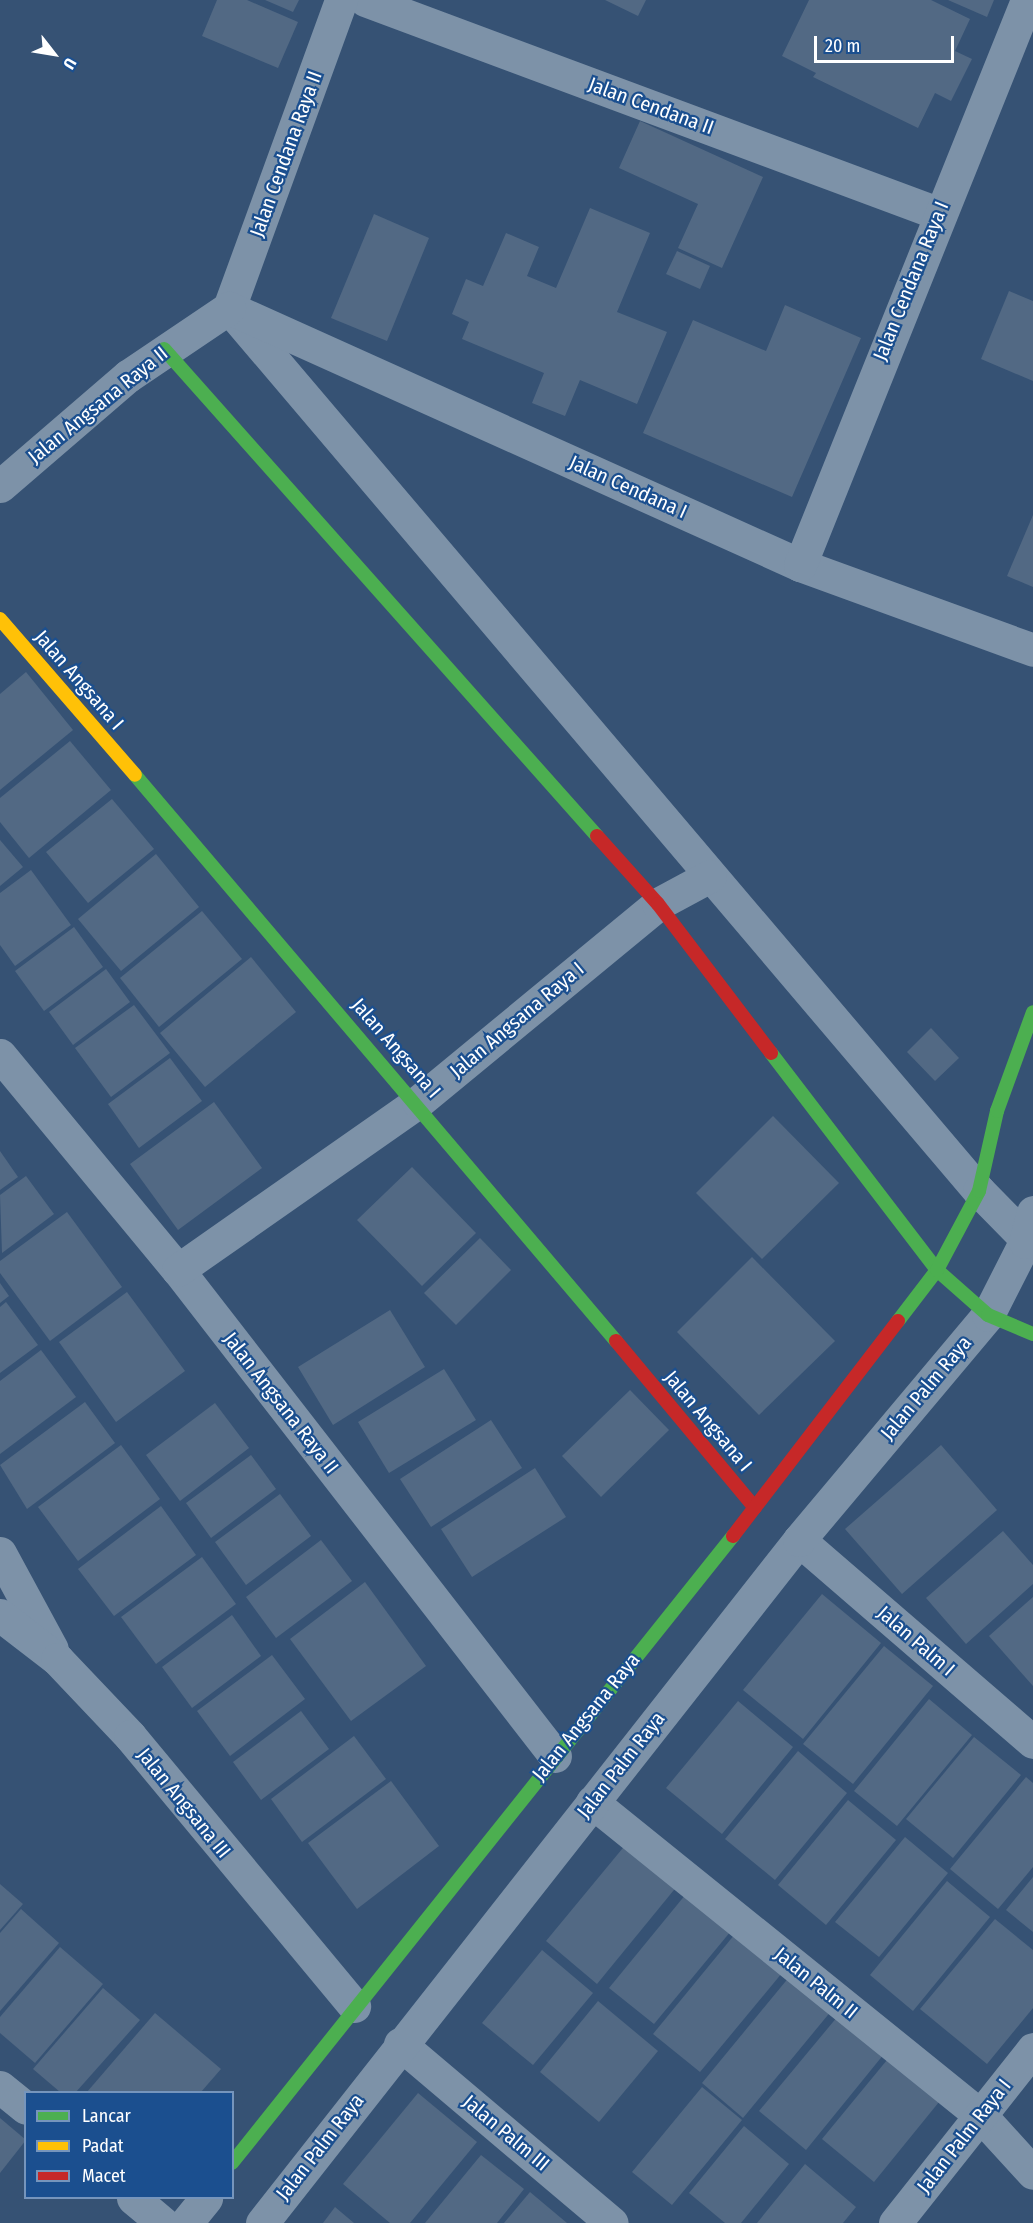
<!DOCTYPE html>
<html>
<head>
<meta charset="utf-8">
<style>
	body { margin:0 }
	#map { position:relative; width:1033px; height:2223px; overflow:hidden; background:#365274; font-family:"Fira Sans Condensed",sans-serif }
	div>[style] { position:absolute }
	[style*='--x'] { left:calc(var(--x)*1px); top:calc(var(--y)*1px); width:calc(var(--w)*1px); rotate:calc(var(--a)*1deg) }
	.building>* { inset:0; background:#526984 }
	.street>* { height:33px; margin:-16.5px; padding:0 16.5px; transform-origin:16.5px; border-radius:16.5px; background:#7d92a8 }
	.fast>* { height:14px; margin:-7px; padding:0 7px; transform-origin:7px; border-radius:7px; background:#4caf50 }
	.slow>* { height:14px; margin:-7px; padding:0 7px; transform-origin:7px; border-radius:7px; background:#ffc107 }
	.jam>* { height:14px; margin:-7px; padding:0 7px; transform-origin:7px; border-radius:7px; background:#c62828 }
	span { translate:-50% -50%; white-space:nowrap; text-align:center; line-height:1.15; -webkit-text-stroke:4.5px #1b4f8f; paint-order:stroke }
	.street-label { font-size:20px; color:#fff }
	.legend { position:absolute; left:24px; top:2091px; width:210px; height:108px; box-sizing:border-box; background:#1b4f8f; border:2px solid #7695bc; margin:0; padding:8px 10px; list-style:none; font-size:18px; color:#fff }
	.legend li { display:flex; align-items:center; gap:12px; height:30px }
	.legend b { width:30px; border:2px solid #7695bc }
	.north { position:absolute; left:24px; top:24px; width:60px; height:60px; -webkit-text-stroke:4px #1b4f8f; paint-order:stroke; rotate:121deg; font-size:16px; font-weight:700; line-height:24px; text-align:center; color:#fff }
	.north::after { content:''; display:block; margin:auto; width:21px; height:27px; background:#fff; clip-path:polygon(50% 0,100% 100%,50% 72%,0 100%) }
	.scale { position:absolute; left:814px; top:36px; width:140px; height:27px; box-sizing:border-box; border:3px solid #fff; border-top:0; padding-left:8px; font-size:18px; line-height:21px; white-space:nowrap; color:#fff; -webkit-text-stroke:4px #1b4f8f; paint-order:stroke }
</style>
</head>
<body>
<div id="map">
	<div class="building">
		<div style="clip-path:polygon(217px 0,247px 0,298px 22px,278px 68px,202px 36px)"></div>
		<div style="clip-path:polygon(265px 0,299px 0,293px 12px)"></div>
		<div style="clip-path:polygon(605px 0,646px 0,638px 16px)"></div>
		<div style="clip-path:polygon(809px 0,931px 0,970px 19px,955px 51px,972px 59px,951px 101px,935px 93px,918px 128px,813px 77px,816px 73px,782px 56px)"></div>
		<div style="clip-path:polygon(948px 0,994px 0,987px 17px)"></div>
		<div style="clip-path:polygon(640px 121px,763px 177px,722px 268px,678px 248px,698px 204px,619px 168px)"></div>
		<div style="clip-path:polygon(590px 208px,650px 233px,617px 312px,667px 332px,637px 404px,580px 380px,565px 416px,532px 403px,544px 373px,462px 339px,469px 322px,452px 314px,466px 279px,483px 286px,506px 233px,539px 247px,527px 276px,556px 288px)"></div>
		<div style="clip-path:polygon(374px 214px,429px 238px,387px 341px,331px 318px)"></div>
		<div style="clip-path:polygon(677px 251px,710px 266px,700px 289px,666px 274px)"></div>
		<div style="clip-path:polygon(1009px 291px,1033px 301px,1033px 381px,981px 359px)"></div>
		<div style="clip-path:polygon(785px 305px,861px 338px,792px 497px,643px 433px,693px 320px,766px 351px)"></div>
		<div style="clip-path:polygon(1033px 515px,1033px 587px,1007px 576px)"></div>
		<div style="clip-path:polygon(26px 672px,73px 730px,0 790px,0 694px)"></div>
		<div style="clip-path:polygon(70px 741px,111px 790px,29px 858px,0 822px,0 798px)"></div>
		<div style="clip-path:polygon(112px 799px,154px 849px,88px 903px,46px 852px)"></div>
		<div style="clip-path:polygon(0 840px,23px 867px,0 886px)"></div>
		<div style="clip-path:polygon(156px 854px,199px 907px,121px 971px,78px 919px)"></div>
		<div style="clip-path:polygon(31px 870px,71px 925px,15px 966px,0 945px,0 893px)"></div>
		<div style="clip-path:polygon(202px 911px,242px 959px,159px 1027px,120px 978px)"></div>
		<div style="clip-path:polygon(74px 927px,103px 967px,44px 1011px,15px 971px)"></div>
		<div style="clip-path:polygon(251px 957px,296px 1012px,205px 1087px,160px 1033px)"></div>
		<div style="clip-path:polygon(106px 969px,130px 1002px,73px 1045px,49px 1012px)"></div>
		<div style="clip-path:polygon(134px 1005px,170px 1053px,111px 1097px,75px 1048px)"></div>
		<div style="clip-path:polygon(931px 1028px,959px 1058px,935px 1081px,907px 1052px)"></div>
		<div style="clip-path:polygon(170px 1058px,202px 1101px,139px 1148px,108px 1104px)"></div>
		<div style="clip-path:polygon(214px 1102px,262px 1168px,178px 1230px,130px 1164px)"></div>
		<div style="clip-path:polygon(773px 1116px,839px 1183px,762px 1259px,696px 1193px)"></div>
		<div style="clip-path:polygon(0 1151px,18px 1177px,0 1190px)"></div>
		<div style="clip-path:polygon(412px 1167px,476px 1233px,422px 1286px,357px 1220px)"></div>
		<div style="clip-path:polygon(26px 1176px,54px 1214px,2px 1253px,0 1195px)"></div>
		<div style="clip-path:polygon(67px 1212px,122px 1287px,50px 1341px,0 1273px,0 1261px)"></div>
		<div style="clip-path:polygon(480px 1238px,511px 1270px,456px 1325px,424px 1293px)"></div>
		<div style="clip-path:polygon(752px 1257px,835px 1341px,759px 1415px,677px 1332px)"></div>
		<div style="clip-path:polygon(0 1283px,9px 1296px,0 1303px)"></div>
		<div style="clip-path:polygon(127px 1292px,185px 1371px,116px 1422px,59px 1342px)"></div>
		<div style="clip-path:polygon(6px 1302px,38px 1345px,0 1373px,0 1307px)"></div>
		<div style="clip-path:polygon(390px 1310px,425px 1367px,333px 1425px,298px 1367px)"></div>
		<div style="clip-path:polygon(41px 1350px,76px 1397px,0 1454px,0 1381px)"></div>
		<div style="clip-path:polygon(444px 1369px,476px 1420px,389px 1473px,358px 1422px)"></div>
		<div style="clip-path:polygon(630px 1390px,669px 1430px,601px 1497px,562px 1456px)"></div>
		<div style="clip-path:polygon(85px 1402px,115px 1443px,27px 1509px,0 1465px)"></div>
		<div style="clip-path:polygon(215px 1403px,249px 1448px,180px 1501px,146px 1455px)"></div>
		<div style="clip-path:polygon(491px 1420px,522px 1468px,431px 1527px,400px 1479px)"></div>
		<div style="clip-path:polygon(121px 1445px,160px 1499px,78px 1561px,38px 1507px)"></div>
		<div style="clip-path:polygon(941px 1445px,997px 1510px,902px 1594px,845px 1529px)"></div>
		<div style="clip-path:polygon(251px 1455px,276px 1489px,211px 1538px,186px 1503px)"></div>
		<div style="clip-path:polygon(535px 1468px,566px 1517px,472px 1577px,441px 1529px)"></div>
		<div style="clip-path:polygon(280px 1494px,311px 1536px,246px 1585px,215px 1542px)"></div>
		<div style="clip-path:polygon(161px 1506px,196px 1555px,114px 1616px,78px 1569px)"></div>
		<div style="clip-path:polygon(1003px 1531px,1033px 1565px,1033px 1584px,966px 1644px,926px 1598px)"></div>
		<div style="clip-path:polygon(321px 1540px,352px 1581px,276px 1638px,246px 1597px)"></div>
		<div style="clip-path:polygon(202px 1557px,236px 1604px,156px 1664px,121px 1617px)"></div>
		<div style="clip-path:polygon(365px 1582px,426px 1666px,351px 1721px,290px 1639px)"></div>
		<div style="clip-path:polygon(822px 1594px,881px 1643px,803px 1739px,743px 1690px)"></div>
		<div style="clip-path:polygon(1033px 1597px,1033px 1686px,989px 1636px)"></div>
		<div style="clip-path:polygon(232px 1615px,261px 1656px,192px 1708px,162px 1667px)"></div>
		<div style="clip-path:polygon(884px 1646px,933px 1686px,853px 1784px,803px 1744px)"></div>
		<div style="clip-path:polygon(272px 1655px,305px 1699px,230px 1756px,197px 1711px)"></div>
		<div style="clip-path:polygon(929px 1699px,972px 1735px,897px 1826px,854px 1791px)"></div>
		<div style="clip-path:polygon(738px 1701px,793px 1747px,722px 1834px,666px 1788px)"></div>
		<div style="clip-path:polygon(301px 1711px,329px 1749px,261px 1800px,233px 1762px)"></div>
		<div style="clip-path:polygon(354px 1736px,386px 1779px,302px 1842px,271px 1799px)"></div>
		<div style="clip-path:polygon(974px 1737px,1021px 1775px,953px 1858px,906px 1819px)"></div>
		<div style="clip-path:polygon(798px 1751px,847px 1793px,775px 1880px,725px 1839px)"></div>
		<div style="clip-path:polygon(1026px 1777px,1033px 1783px,1033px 1867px,998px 1909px,950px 1869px)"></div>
		<div style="clip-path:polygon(391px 1781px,439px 1846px,357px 1909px,308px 1843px)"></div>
		<div style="clip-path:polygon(848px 1800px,896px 1840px,826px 1925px,778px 1885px)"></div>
		<div style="clip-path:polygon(905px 1837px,948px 1873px,879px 1957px,835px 1922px)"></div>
		<div style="clip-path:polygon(627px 1843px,678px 1885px,597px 1984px,546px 1941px)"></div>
		<div style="clip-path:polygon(1033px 1877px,1033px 1932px,1006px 1910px)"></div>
		<div style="clip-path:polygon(947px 1881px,990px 1917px,913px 2011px,870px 1975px)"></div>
		<div style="clip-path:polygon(0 1884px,23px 1904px,0 1930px)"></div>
		<div style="clip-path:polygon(686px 1894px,731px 1931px,654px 2024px,609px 1988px)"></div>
		<div style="clip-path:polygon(21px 1909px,59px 1943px,0 2011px,0 1933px)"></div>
		<div style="clip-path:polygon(995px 1919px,1033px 1950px,1033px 2008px,987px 2064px,920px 2009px)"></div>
		<div style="clip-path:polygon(735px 1934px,782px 1973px,700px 2072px,653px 2034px)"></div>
		<div style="clip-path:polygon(60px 1947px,103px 1984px,35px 2063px,0 2033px,0 2017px)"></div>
		<div style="clip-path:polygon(542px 1950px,593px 1993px,533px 2065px,482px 2023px)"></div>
		<div style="clip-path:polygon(790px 1976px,832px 2010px,743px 2118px,702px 2083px)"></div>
		<div style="clip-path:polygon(103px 1988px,140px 2020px,76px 2092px,60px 2092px,33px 2069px)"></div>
		<div style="clip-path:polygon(598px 2001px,658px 2051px,599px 2122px,540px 2072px)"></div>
		<div style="clip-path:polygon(155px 2013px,221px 2069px,201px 2092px,87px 2092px)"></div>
		<div style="clip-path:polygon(838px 2016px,884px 2054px,806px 2150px,759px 2111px)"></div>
		<div style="clip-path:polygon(887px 2060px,939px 2102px,874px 2182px,822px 2139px)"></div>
		<div style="clip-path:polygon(702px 2087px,742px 2120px,672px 2205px,632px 2172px)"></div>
		<div style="clip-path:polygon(418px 2093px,477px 2142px,410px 2223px,390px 2223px,343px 2184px)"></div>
		<div style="clip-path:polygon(0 2118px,26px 2140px,0 2173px)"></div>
		<div style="clip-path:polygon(744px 2126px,789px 2164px,741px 2223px,725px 2223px,689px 2193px)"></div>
		<div style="clip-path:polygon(481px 2155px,524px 2189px,497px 2223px,425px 2223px)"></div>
		<div style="clip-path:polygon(805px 2164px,856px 2207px,843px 2223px,757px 2223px)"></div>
		<div style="clip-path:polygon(530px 2192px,567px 2223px,504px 2223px)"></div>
		<div style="clip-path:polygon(335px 2207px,354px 2223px,323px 2223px)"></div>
	</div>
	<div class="street">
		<div style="--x:365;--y:0;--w:610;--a:20.42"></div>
		<div style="--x:229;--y:308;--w:1159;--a:49.66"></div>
		<div style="--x:979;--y:1191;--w:77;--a:45.5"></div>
		<div style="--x:229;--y:308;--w:328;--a:-70"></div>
		<div style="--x:236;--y:311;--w:619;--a:24.24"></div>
		<div style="--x:800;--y:565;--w:248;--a:20"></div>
		<div style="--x:0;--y:486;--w:169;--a:-40.7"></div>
		<div style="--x:128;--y:376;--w:122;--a:-34"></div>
		<div style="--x:800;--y:565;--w:609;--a:-68.11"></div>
		<div style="--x:0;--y:1055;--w:279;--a:50.4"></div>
		<div style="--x:178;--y:1270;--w:615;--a:52.2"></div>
		<div style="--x:178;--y:1270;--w:293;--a:-35"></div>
		<div style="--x:418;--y:1102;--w:311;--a:-39.5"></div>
		<div style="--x:658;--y:904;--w:59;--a:-28.3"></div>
		<div style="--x:799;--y:1540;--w:309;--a:40.8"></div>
		<div style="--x:0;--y:1553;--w:109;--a:61.6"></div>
		<div style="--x:0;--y:1615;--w:72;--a:37.7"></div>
		<div style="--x:57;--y:1659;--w:106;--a:46.5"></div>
		<div style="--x:130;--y:1736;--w:351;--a:50.3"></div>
		<div style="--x:592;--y:1802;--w:500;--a:38.9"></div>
		<div style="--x:981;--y:2116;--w:77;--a:47.6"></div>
		<div style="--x:400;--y:2044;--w:277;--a:40.2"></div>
		<div style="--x:0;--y:2087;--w:33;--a:39"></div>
		<div style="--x:133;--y:2198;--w:39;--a:40"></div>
		<div style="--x:186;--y:2223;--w:32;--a:-51"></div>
		<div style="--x:262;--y:2223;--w:869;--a:-51.82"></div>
		<div style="--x:799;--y:1540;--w:294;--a:-50"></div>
		<div style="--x:988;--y:1315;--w:82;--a:-63.1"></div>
		<div style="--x:1025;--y:1242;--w:31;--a:-75"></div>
		<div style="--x:895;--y:2223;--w:222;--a:-51.6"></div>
	</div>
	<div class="fast">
		<div style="--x:164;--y:349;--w:652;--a:48.36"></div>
		<div style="--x:135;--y:775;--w:743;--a:49.64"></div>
		<div style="--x:771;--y:1053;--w:273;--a:52.6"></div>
		<div style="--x:937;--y:1270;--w:68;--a:41.4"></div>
		<div style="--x:988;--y:1315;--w:49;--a:22.9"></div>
		<div style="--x:898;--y:1321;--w:64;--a:-52.6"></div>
		<div style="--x:937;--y:1270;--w:89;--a:-62"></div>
		<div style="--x:979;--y:1191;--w:82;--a:-77.3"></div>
		<div style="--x:997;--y:1111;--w:105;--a:-70"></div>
		<div style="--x:232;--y:2163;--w:803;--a:-51.37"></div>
	</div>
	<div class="slow">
		<div style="--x:0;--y:619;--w:206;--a:49.1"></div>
	</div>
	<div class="jam">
		<div style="--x:597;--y:836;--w:91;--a:48.1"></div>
		<div style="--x:658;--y:904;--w:187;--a:52.8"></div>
		<div style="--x:616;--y:1341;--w:217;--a:50.2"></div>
		<div style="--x:733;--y:1536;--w:271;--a:-52.5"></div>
	</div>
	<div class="street-label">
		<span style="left:651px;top:106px;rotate:20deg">Jalan Cendana II</span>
		<span style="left:286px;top:154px;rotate:-70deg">Jalan Cendana Raya II</span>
		<span style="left:911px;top:281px;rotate:-68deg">Jalan Cendana Raya I</span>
		<span style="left:98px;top:405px;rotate:-39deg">Jalan Angsana Raya II</span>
		<span style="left:628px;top:487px;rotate:24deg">Jalan Cendana I</span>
		<span style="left:79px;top:680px;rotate:49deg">Jalan Angsana I</span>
		<span style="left:517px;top:1020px;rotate:-40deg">Jalan Angsana Raya I</span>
		<span style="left:396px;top:1048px;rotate:49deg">Jalan Angsana I</span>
		<span style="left:926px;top:1388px;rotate:-50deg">Jalan Palm Raya</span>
		<span style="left:281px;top:1403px;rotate:52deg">Jalan Angsana Raya II</span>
		<span style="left:708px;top:1421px;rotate:50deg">Jalan Angsana I</span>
		<span style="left:916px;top:1641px;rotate:41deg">Jalan Palm I</span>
		<span style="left:586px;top:1717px;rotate:-51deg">Jalan Angsana Raya</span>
		<span style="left:621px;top:1765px;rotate:-52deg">Jalan Palm Raya</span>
		<span style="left:184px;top:1803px;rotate:51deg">Jalan Angsana III</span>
		<span style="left:816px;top:1983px;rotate:39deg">Jalan Palm II</span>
		<span style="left:506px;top:2133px;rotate:40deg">Jalan Palm III</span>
		<span style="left:964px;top:2136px;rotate:-52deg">Jalan Palm Raya I</span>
		<span style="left:320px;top:2147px;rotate:-52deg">Jalan Palm Raya</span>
	</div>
	<ul class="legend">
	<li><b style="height:8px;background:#4caf50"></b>Lancar</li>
	<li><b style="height:8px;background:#ffc107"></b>Padat</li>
	<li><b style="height:8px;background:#c62828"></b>Macet</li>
	</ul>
	<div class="north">U</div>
	<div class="scale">20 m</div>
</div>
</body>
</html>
